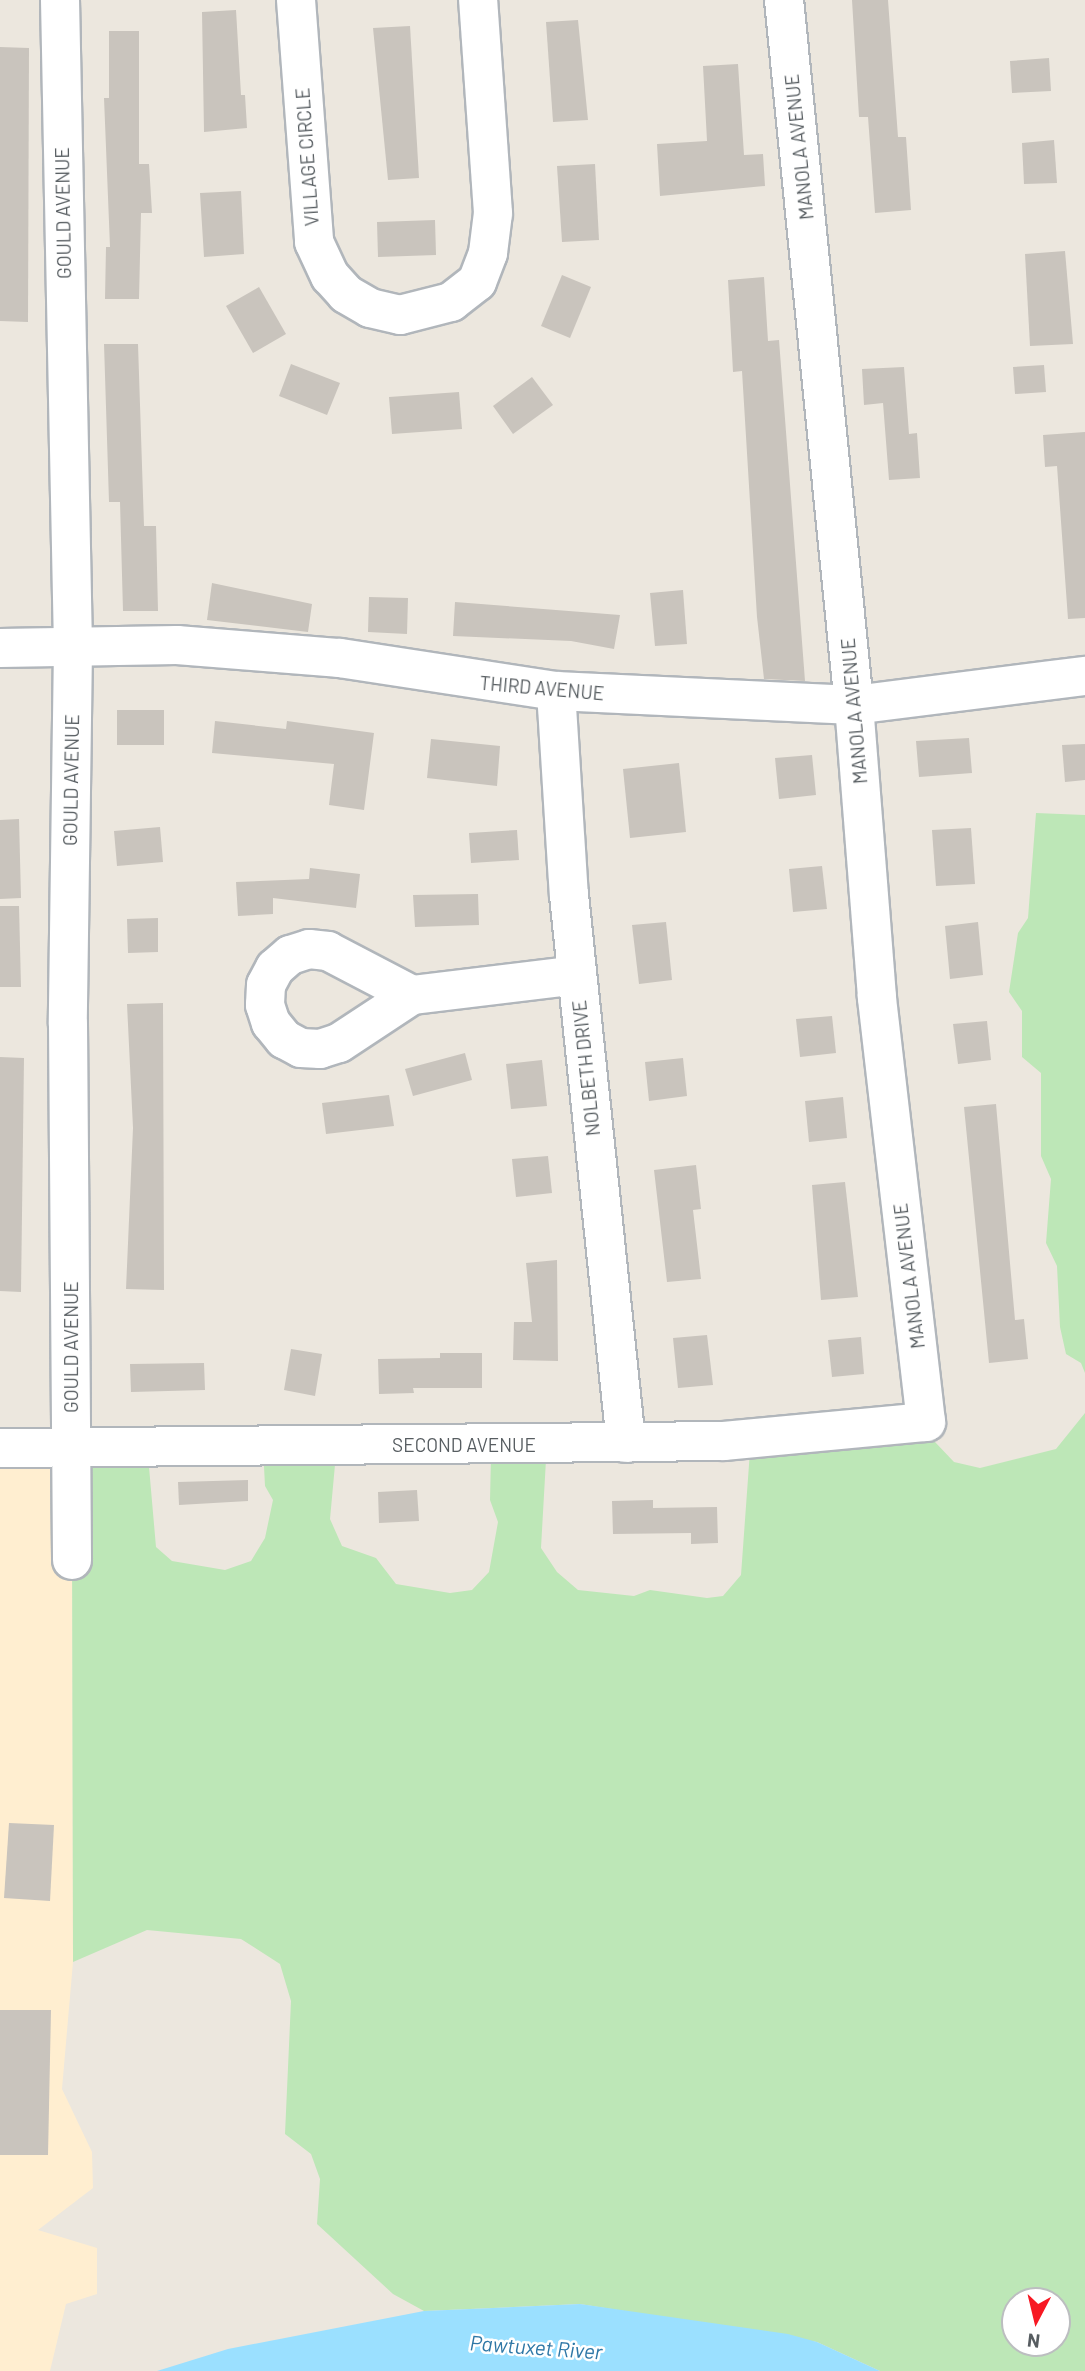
<!DOCTYPE html>
<html>
<head>
<meta charset="utf-8">
<style>
	body { margin:0 }
	#map { position:relative; width:1085px; height:2371px; overflow:hidden; background:#ece7de; font-family:Barlow,sans-serif }
	div>[style] { position:absolute }
	[style*='--x'] { left:calc(var(--x)*1px); top:calc(var(--y)*1px); width:calc(var(--w)*1px); rotate:calc(var(--a)*1deg) }
	.commercial>* { inset:0; background:#ffeed0 }
	.green>* { inset:0; background:#bde7b7 }
	.water>* { inset:0; background:#9be0ff }
	.building>* { inset:0; background:#c9c4bd }
	.roads { filter:drop-shadow(2px 0 #b1b6bb) drop-shadow(-2px 0 #b1b6bb) drop-shadow(0 2px #b1b6bb) drop-shadow(0 -2px #b1b6bb) }
	.minor>* { height:38px; margin:-19px; padding:0 19px; transform-origin:19px; border-radius:19px; background:#fff }
	span { translate:-50% -50%; white-space:nowrap; text-align:center; line-height:1.15; -webkit-text-stroke:5px #fff; paint-order:stroke }
	.street-label { font-size:19px; color:#575d61 }
	.water-label { font-size:21px; color:#2e77a6; font-style:italic }
	.north { position:absolute; left:1001px; top:2287px; width:70px; height:70px; box-sizing:border-box; background:#fff; border:2px solid #bcbec0; border-radius:50%; rotate:187deg; font-size:19px; font-weight:700; line-height:28px; text-align:center; color:#575d61 }
	.north::after { content:''; display:block; margin:auto; width:24px; height:32px; background:#f71923; clip-path:polygon(50% 0,100% 100%,50% 72%,0 100%) }
</style>
</head>
<body>
<div id="map">
	<div class="commercial">
		<div style="clip-path:polygon(0 1448px,65px 1448px,72px 1526px,73px 1962px,62px 2089px,92px 2152px,93px 2188px,38px 2230px,97px 2248px,97px 2294px,66px 2304px,50px 2371px,0 2371px)"></div>
	</div>
	<div class="green">
		<div style="clip-path:polygon(1036px 813px,1085px 815px,1085px 1373px,1081px 1363px,1066px 1354px,1060px 1327px,1057px 1266px,1046px 1243px,1051px 1179px,1041px 1156px,1041px 1073px,1022px 1057px,1022px 1011px,1009px 992px,1018px 933px,1028px 918px)"></div>
		<div style="clip-path:polygon(evenodd,1085px 1413px,1085px 2371px,880px 2371px,817px 2342px,580px 2304px,424px 2311px,393px 2294px,317px 2224px,320px 2179px,311px 2154px,285px 2134px,291px 2001px,280px 1964px,241px 1939px,147px 1930px,73px 1962px,72px 1526px,65px 1448px,147px 1444px,156px 1547px,172px 1561px,225px 1570px,251px 1561px,265px 1538px,273px 1500px,265px 1486px,263px 1447px,337px 1443px,330px 1519px,342px 1546px,376px 1558px,396px 1584px,450px 1593px,472px 1590px,489px 1572px,498px 1522px,490px 1500px,491px 1456px,547px 1442px,541px 1548px,557px 1572px,578px 1590px,634px 1596px,650px 1590px,707px 1598px,723px 1596px,741px 1575px,750px 1451px,916px 1422px,954px 1462px,980px 1468px,1056px 1449px,1085px 1413px,1015px 2301px,1057px 2301px,1057px 2343px,1015px 2343px,1015px 2301px)"></div>
	</div>
	<div class="water">
		<div style="clip-path:polygon(580px 2304px,788px 2334px,817px 2342px,880px 2371px,157px 2371px,228px 2349px,424px 2311px)"></div>
	</div>
	<div class="building">
		<div style="clip-path:polygon(852px 0,888px 0,898px 137px,906px 137px,911px 210px,875px 213px,868px 117px,859px 117px)"></div>
		<div style="clip-path:polygon(236px 10px,241px 95px,245px 95px,247px 128px,204px 132px,202px 12px)"></div>
		<div style="clip-path:polygon(578px 20px,588px 120px,553px 122px,546px 22px)"></div>
		<div style="clip-path:polygon(410px 26px,419px 178px,388px 180px,373px 28px)"></div>
		<div style="clip-path:polygon(109px 31px,139px 31px,139px 164px,149px 164px,152px 213px,141px 213px,139px 299px,105px 299px,106px 247px,110px 247px,104px 98px,109px 98px)"></div>
		<div style="clip-path:polygon(0 47px,29px 48px,28px 322px,0 321px)"></div>
		<div style="clip-path:polygon(1049px 58px,1051px 91px,1012px 93px,1010px 61px)"></div>
		<div style="clip-path:polygon(738px 64px,744px 155px,763px 154px,765px 186px,660px 196px,657px 144px,707px 141px,703px 66px)"></div>
		<div style="clip-path:polygon(1054px 140px,1057px 183px,1024px 184px,1022px 143px)"></div>
		<div style="clip-path:polygon(595px 164px,599px 240px,562px 242px,557px 166px)"></div>
		<div style="clip-path:polygon(241px 191px,244px 254px,204px 257px,200px 193px)"></div>
		<div style="clip-path:polygon(435px 220px,436px 255px,378px 257px,377px 222px)"></div>
		<div style="clip-path:polygon(1065px 251px,1073px 344px,1030px 346px,1025px 254px)"></div>
		<div style="clip-path:polygon(562px 275px,591px 287px,570px 338px,541px 326px)"></div>
		<div style="clip-path:polygon(764px 277px,768px 341px,779px 340px,805px 681px,764px 679px,757px 617px,742px 371px,733px 372px,728px 280px)"></div>
		<div style="clip-path:polygon(259px 287px,286px 334px,253px 353px,226px 306px)"></div>
		<div style="clip-path:polygon(104px 344px,138px 344px,144px 526px,156px 526px,158px 611px,123px 611px,120px 502px,109px 502px)"></div>
		<div style="clip-path:polygon(291px 364px,340px 383px,327px 415px,279px 396px)"></div>
		<div style="clip-path:polygon(1044px 365px,1046px 392px,1015px 394px,1013px 367px)"></div>
		<div style="clip-path:polygon(904px 367px,909px 434px,917px 433px,920px 478px,889px 480px,883px 403px,864px 405px,862px 369px)"></div>
		<div style="clip-path:polygon(532px 377px,553px 405px,513px 434px,493px 406px)"></div>
		<div style="clip-path:polygon(459px 392px,462px 429px,392px 434px,389px 397px)"></div>
		<div style="clip-path:polygon(1085px 432px,1085px 618px,1068px 619px,1057px 466px,1045px 467px,1043px 435px)"></div>
		<div style="clip-path:polygon(212px 583px,312px 604px,308px 632px,207px 620px)"></div>
		<div style="clip-path:polygon(683px 590px,687px 644px,655px 646px,650px 593px)"></div>
		<div style="clip-path:polygon(369px 597px,408px 598px,407px 634px,368px 632px)"></div>
		<div style="clip-path:polygon(455px 602px,620px 615px,614px 649px,571px 641px,453px 636px)"></div>
		<div style="clip-path:polygon(117px 710px,164px 710px,164px 745px,117px 745px)"></div>
		<div style="clip-path:polygon(215px 721px,286px 729px,287px 721px,374px 733px,364px 810px,329px 805px,334px 764px,212px 753px)"></div>
		<div style="clip-path:polygon(969px 738px,972px 773px,919px 777px,916px 741px)"></div>
		<div style="clip-path:polygon(431px 739px,500px 746px,497px 786px,427px 778px)"></div>
		<div style="clip-path:polygon(1085px 744px,1085px 780px,1065px 782px,1062px 745px)"></div>
		<div style="clip-path:polygon(812px 755px,816px 795px,779px 799px,775px 758px)"></div>
		<div style="clip-path:polygon(679px 763px,686px 832px,630px 838px,623px 769px)"></div>
		<div style="clip-path:polygon(19px 819px,21px 898px,0 899px,0 820px)"></div>
		<div style="clip-path:polygon(160px 827px,163px 862px,117px 866px,114px 831px)"></div>
		<div style="clip-path:polygon(971px 828px,975px 884px,936px 886px,932px 830px)"></div>
		<div style="clip-path:polygon(517px 830px,519px 860px,471px 863px,469px 833px)"></div>
		<div style="clip-path:polygon(822px 866px,827px 909px,793px 912px,789px 869px)"></div>
		<div style="clip-path:polygon(310px 868px,360px 874px,356px 908px,273px 898px,273px 914px,238px 916px,236px 882px,309px 879px)"></div>
		<div style="clip-path:polygon(478px 894px,479px 925px,415px 927px,413px 895px)"></div>
		<div style="clip-path:polygon(0 906px,19px 906px,21px 987px,0 987px)"></div>
		<div style="clip-path:polygon(158px 918px,158px 952px,128px 953px,127px 919px)"></div>
		<div style="clip-path:polygon(666px 922px,672px 980px,639px 984px,632px 925px)"></div>
		<div style="clip-path:polygon(978px 922px,983px 975px,950px 979px,945px 926px)"></div>
		<div style="clip-path:polygon(163px 1003px,164px 1290px,126px 1289px,133px 1128px,127px 1004px)"></div>
		<div style="clip-path:polygon(832px 1016px,836px 1053px,800px 1057px,796px 1019px)"></div>
		<div style="clip-path:polygon(987px 1021px,991px 1060px,958px 1064px,953px 1024px)"></div>
		<div style="clip-path:polygon(465px 1053px,472px 1080px,413px 1096px,405px 1069px)"></div>
		<div style="clip-path:polygon(0 1057px,24px 1058px,21px 1292px,0 1291px)"></div>
		<div style="clip-path:polygon(683px 1058px,687px 1096px,649px 1101px,645px 1062px)"></div>
		<div style="clip-path:polygon(542px 1060px,547px 1106px,511px 1109px,506px 1064px)"></div>
		<div style="clip-path:polygon(389px 1095px,394px 1126px,326px 1134px,322px 1103px)"></div>
		<div style="clip-path:polygon(843px 1097px,847px 1138px,809px 1142px,805px 1101px)"></div>
		<div style="clip-path:polygon(996px 1104px,1015px 1320px,1024px 1319px,1028px 1359px,989px 1363px,964px 1107px)"></div>
		<div style="clip-path:polygon(548px 1156px,552px 1193px,516px 1197px,512px 1159px)"></div>
		<div style="clip-path:polygon(696px 1165px,701px 1209px,693px 1210px,701px 1279px,667px 1282px,654px 1170px)"></div>
		<div style="clip-path:polygon(845px 1182px,858px 1297px,821px 1300px,812px 1185px)"></div>
		<div style="clip-path:polygon(557px 1260px,558px 1361px,513px 1360px,514px 1322px,532px 1322px,526px 1263px)"></div>
		<div style="clip-path:polygon(707px 1335px,713px 1385px,678px 1388px,673px 1338px)"></div>
		<div style="clip-path:polygon(861px 1337px,864px 1374px,832px 1377px,828px 1340px)"></div>
		<div style="clip-path:polygon(291px 1349px,322px 1354px,315px 1396px,284px 1390px)"></div>
		<div style="clip-path:polygon(440px 1353px,482px 1353px,482px 1388px,413px 1388px,414px 1393px,379px 1394px,378px 1359px,440px 1358px)"></div>
		<div style="clip-path:polygon(204px 1363px,205px 1390px,131px 1392px,130px 1364px)"></div>
		<div style="clip-path:polygon(248px 1480px,248px 1501px,179px 1505px,178px 1482px)"></div>
		<div style="clip-path:polygon(417px 1490px,419px 1521px,379px 1523px,378px 1492px)"></div>
		<div style="clip-path:polygon(653px 1500px,653px 1508px,717px 1507px,718px 1543px,691px 1544px,691px 1533px,613px 1534px,612px 1501px)"></div>
		<div style="clip-path:polygon(9px 1823px,54px 1825px,50px 1901px,4px 1898px)"></div>
		<div style="clip-path:polygon(0 2010px,51px 2010px,48px 2155px,0 2155px)"></div>
	</div>
	<div class="roads">
		<div class="minor">
			<div style="--x:60;--y:0;--w:647;--a:88.85"></div>
			<div style="--x:73;--y:647;--w:377;--a:90.8"></div>
			<div style="--x:68;--y:1024;--w:536;--a:89.57"></div>
			<div style="--x:296;--y:0;--w:243;--a:85.7"></div>
			<div style="--x:314;--y:242;--w:38;--a:65"></div>
			<div style="--x:330;--y:276;--w:24;--a:48"></div>
			<div style="--x:346;--y:294;--w:28;--a:30"></div>
			<div style="--x:370;--y:308;--w:31;--a:13"></div>
			<div style="--x:400;--y:315;--w:53;--a:-14.3"></div>
			<div style="--x:451;--y:302;--w:33;--a:-38"></div>
			<div style="--x:477;--y:282;--w:31;--a:-69"></div>
			<div style="--x:488;--y:253;--w:40;--a:-82.9"></div>
			<div style="--x:493;--y:213;--w:214;--a:-94"></div>
			<div style="--x:0;--y:648;--w:177;--a:-1"></div>
			<div style="--x:177;--y:645;--w:164;--a:4.6"></div>
			<div style="--x:340;--y:658;--w:219;--a:8.7"></div>
			<div style="--x:556;--y:691;--w:298;--a:2.7"></div>
			<div style="--x:854;--y:705;--w:233;--a:-7.2"></div>
			<div style="--x:556;--y:691;--w:204;--a:86.4"></div>
			<div style="--x:569;--y:895;--w:551;--a:84.06"></div>
			<div style="--x:412;--y:995;--w:95;--a:-152.4"></div>
			<div style="--x:328;--y:951;--w:19;--a:-174"></div>
			<div style="--x:309;--y:949;--w:20;--a:162"></div>
			<div style="--x:290;--y:955;--w:20;--a:139"></div>
			<div style="--x:275;--y:968;--w:19;--a:118"></div>
			<div style="--x:266;--y:985;--w:20;--a:93"></div>
			<div style="--x:265;--y:1005;--w:19;--a:72"></div>
			<div style="--x:271;--y:1023;--w:21;--a:51"></div>
			<div style="--x:284;--y:1039;--w:19;--a:28"></div>
			<div style="--x:301;--y:1048;--w:19;--a:3"></div>
			<div style="--x:320;--y:1049;--w:20;--a:-18"></div>
			<div style="--x:339;--y:1043;--w:87;--a:-33.3"></div>
			<div style="--x:412;--y:995;--w:166;--a:-6.9"></div>
			<div style="--x:0;--y:1448;--w:724;--a:-0.55"></div>
			<div style="--x:724;--y:1441;--w:203;--a:-5.4"></div>
			<div style="--x:926;--y:1422;--w:428;--a:-96.6"></div>
			<div style="--x:877;--y:997;--w:293;--a:-94.5"></div>
			<div style="--x:854;--y:705;--w:708;--a:-95.67"></div>
		</div>
	</div>
	<div class="street-label">
		<span style="left:799px;top:147px;rotate:-96deg">MANOLA AVENUE</span>
		<span style="left:307px;top:157px;rotate:-94deg">VILLAGE CIRCLE</span>
		<span style="left:63px;top:213px;rotate:-91deg">GOULD AVENUE</span>
		<span style="left:542px;top:688px;rotate:5deg">THIRD AVENUE</span>
		<span style="left:854px;top:711px;rotate:-95deg">MANOLA AVENUE</span>
		<span style="left:71px;top:780px;rotate:-89deg">GOULD AVENUE</span>
		<span style="left:586px;top:1068px;rotate:-96deg">NOLBETH DRIVE</span>
		<span style="left:909px;top:1276px;rotate:-97deg">MANOLA AVENUE</span>
		<span style="left:71px;top:1347px;rotate:-90deg">GOULD AVENUE</span>
		<span style="left:464px;top:1445px">SECOND AVENUE</span>
	</div>
	<div class="water-label">
		<span style="left:536px;top:2347px;rotate:4deg">Pawtuxet River</span>
	</div>
	<div class="north">N</div>
</div>
</body>
</html>
